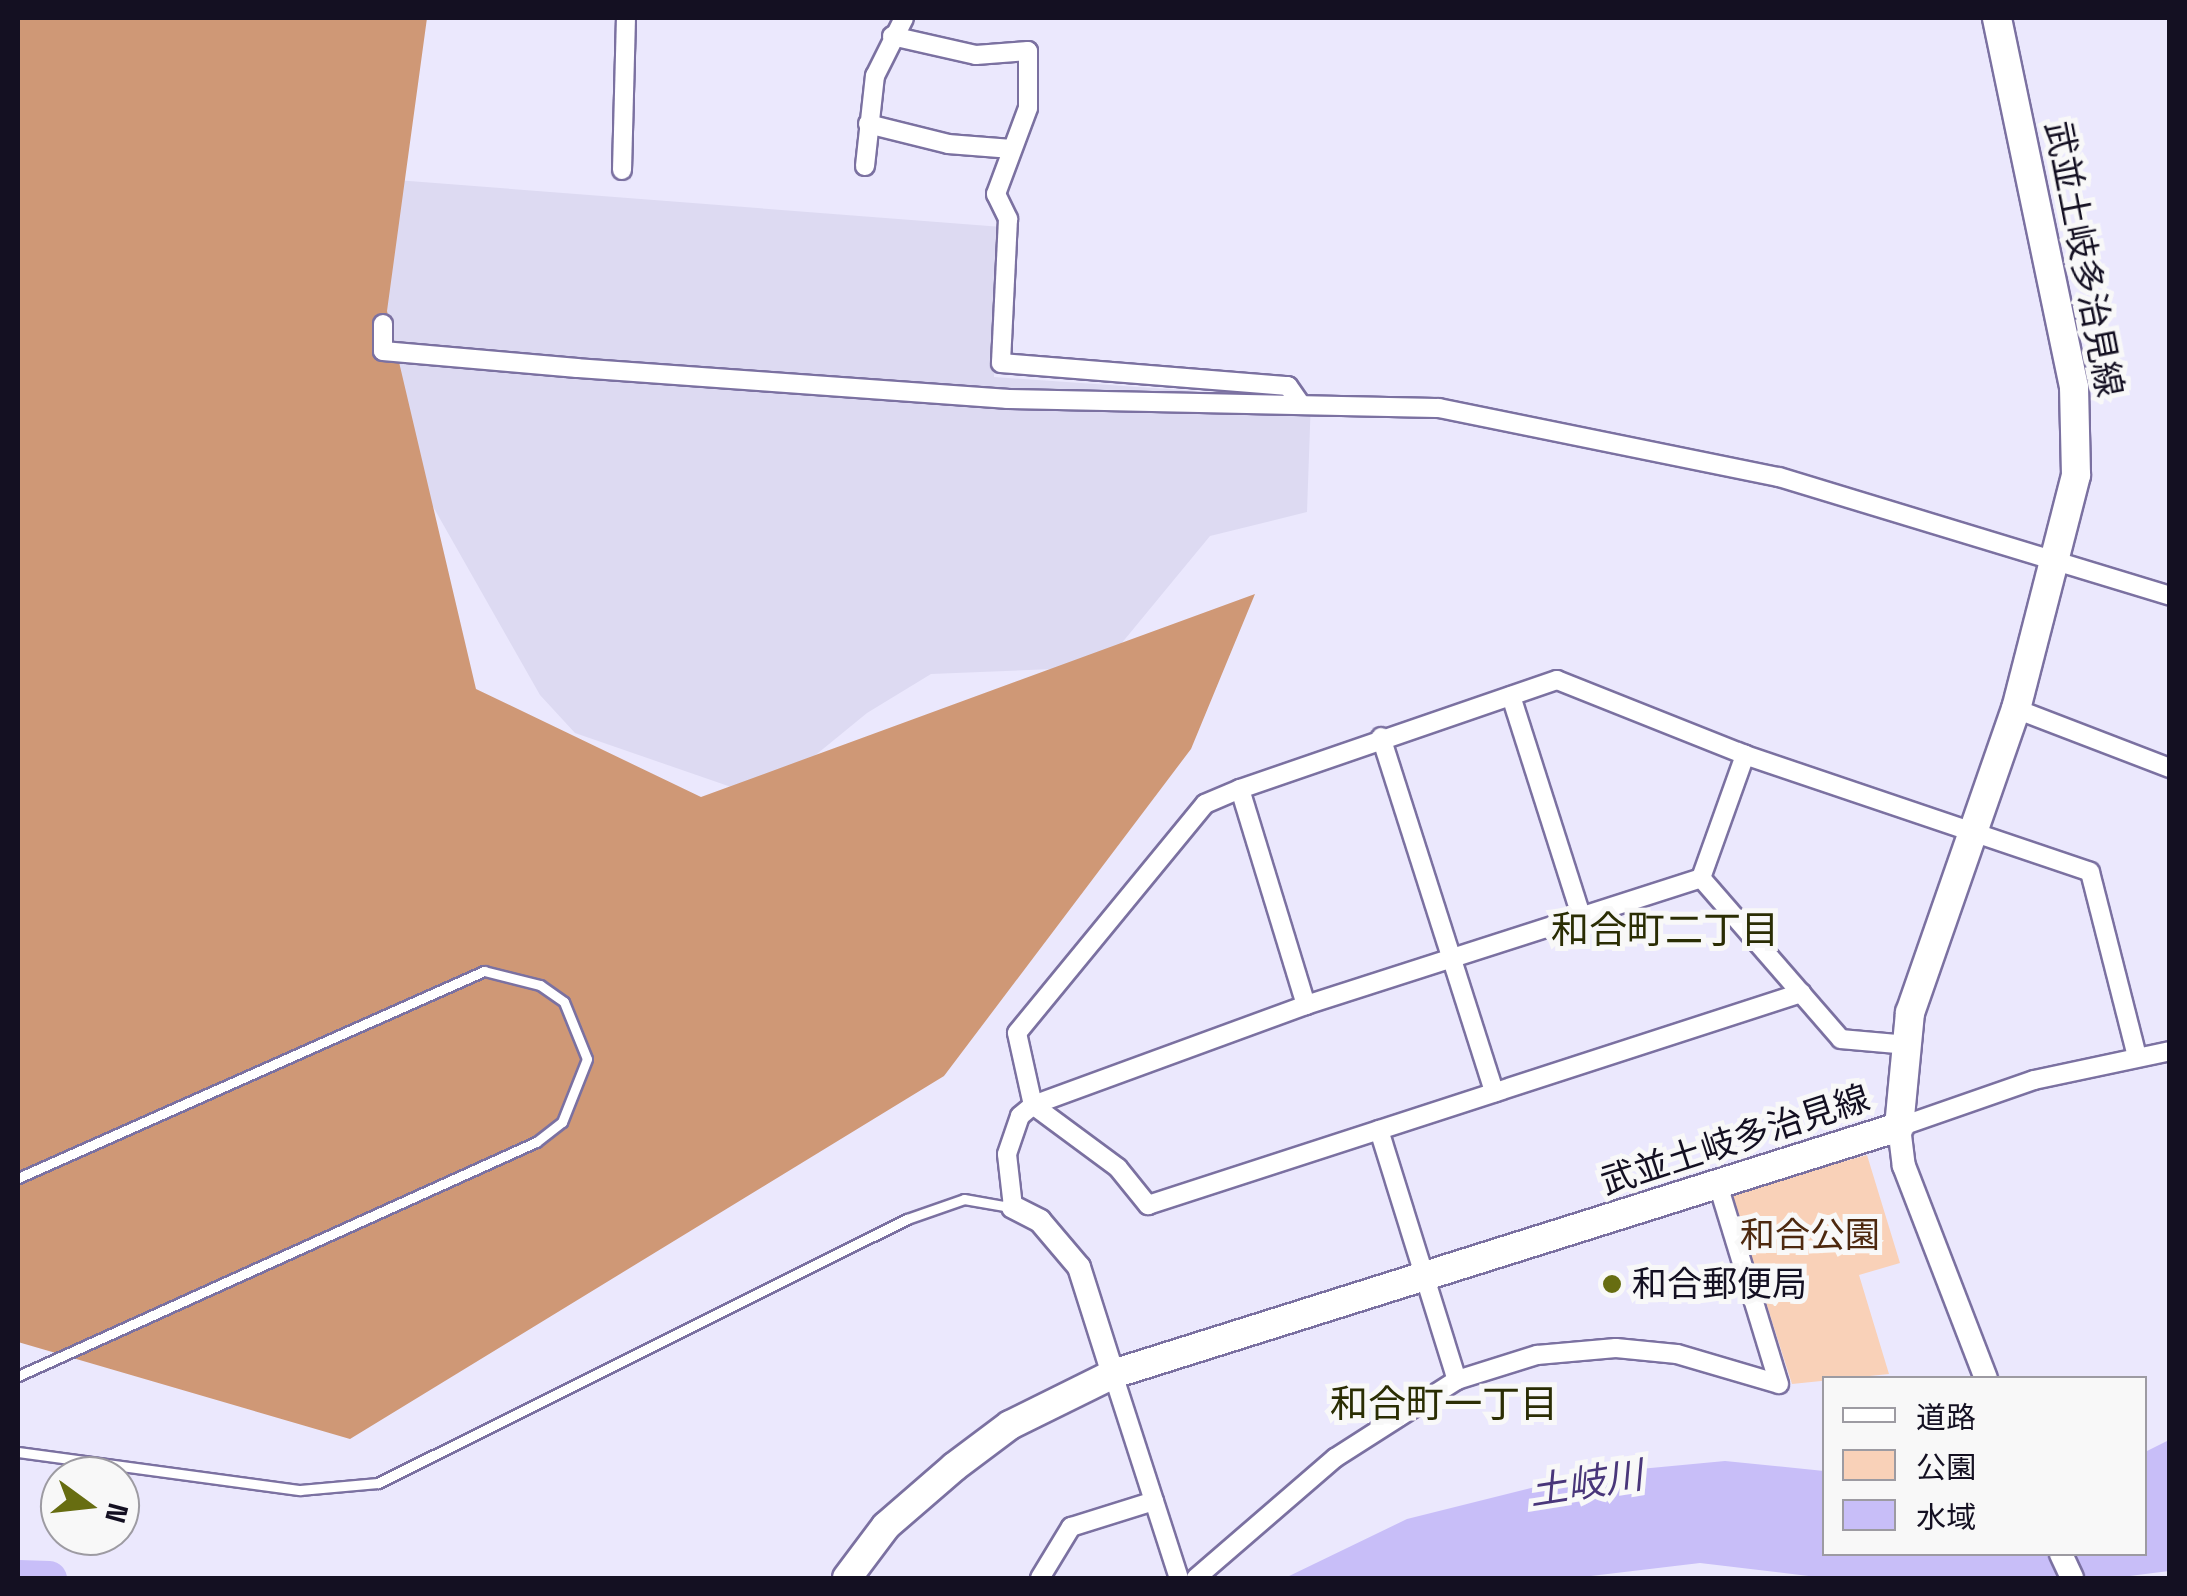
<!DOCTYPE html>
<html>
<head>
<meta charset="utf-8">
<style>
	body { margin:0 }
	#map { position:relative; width:2187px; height:1596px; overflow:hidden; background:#ebe8fd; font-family:"Space Grotesk","Noto Sans JP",sans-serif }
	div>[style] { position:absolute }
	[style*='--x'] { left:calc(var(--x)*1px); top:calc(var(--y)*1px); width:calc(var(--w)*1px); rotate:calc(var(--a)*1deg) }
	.built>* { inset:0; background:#dddaf2 }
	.green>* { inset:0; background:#f9d1b8 }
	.forest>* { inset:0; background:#cf9876 }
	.water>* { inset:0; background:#c8bef8 }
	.river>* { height:35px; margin:-17.5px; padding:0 17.5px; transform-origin:17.5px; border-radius:17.5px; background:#c8bef8 }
	.roads { filter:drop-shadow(2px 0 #7b71a1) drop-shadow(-2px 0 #7b71a1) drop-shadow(0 2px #7b71a1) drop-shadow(0 -2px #7b71a1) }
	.service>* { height:9px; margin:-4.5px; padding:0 4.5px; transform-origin:4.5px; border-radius:4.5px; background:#fff }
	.minor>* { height:18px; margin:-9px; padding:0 9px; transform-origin:9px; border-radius:9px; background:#fff }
	.tertiary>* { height:22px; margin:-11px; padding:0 11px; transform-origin:11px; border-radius:11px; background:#fff }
	.secondary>* { height:28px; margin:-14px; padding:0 14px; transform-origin:14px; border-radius:14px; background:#fff }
	.dots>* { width:28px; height:28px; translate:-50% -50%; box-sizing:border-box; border:5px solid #f8f8f8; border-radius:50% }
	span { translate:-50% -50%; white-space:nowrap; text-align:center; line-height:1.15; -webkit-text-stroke:10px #f8f8f8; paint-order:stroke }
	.street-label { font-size:35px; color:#141022 }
	.park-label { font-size:35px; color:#4e290f }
	.poi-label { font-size:35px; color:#141022 }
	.left { translate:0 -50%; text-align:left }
	.neighbourhood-label { font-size:38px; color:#2a2d03 }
	.water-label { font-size:38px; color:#49367a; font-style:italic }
	.frame { position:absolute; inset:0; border:20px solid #141022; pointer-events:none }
	.legend { position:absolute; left:1822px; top:1376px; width:325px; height:180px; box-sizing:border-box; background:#f8f8f8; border:2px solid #9d9ba2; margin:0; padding:12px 18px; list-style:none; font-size:30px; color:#141022 }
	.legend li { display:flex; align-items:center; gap:20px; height:50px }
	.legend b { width:50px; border:2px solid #9d9ba2 }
	.north { position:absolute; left:40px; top:1456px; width:100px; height:100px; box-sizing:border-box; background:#f8f8f8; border:2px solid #9d9ba2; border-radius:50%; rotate:105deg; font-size:28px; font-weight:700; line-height:40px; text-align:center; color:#141022 }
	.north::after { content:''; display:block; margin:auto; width:35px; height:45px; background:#676d11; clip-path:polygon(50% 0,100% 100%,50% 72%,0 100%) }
</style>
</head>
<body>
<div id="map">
	<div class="built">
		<div style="clip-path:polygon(383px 179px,1002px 227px,994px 377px,1311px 399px,1307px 512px,1210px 536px,1102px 667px,931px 674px,867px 713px,763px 798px,575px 733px,540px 695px,360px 378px)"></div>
	</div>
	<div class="green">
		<div style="clip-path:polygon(1867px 1155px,1900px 1263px,1859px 1275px,1889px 1374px,1792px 1384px,1731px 1193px)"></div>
	</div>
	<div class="forest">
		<div style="clip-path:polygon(18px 18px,427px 18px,387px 311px,476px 689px,701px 797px,1255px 594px,1191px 749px,944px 1076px,350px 1439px,18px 1342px)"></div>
	</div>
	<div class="water">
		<div style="clip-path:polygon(2169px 1440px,2169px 1571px,2114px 1578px,1825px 1578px,1700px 1563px,1574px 1578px,1285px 1578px,1407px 1519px,1587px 1474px,1725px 1461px,1824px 1471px,1824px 1554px,2144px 1554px,2145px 1452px)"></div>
	</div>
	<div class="river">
		<div style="--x:18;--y:1577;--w:31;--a:2"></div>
	</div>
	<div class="roads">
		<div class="service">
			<div style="--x:18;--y:1178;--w:510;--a:-23.95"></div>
			<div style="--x:484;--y:971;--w:58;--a:14"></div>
			<div style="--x:540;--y:985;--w:29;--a:35"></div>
			<div style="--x:564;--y:1002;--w:61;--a:68"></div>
			<div style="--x:587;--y:1059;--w:68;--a:111.6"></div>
			<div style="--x:562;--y:1122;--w:33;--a:142"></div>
			<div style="--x:536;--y:1142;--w:568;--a:155.69"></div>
			<div style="--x:18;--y:1452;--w:285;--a:7.7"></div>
			<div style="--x:300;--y:1490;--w:78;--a:-5.1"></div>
			<div style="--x:378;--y:1483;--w:591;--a:-26.52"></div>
			<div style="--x:907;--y:1219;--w:60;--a:-19.3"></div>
			<div style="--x:964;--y:1199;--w:47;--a:9.9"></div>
		</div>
		<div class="minor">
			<div style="--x:892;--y:36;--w:86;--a:12.7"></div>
			<div style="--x:976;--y:55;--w:52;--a:-4.4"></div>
			<div style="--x:1028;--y:51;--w:57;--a:90"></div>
			<div style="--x:1028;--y:108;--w:92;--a:110.4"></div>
			<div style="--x:996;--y:194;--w:28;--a:64"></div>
			<div style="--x:1008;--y:219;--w:144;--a:92.8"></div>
			<div style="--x:1001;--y:363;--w:288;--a:4.6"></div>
			<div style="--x:1288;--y:386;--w:21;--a:55"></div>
			<div style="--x:868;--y:124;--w:82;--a:14"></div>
			<div style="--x:948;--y:144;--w:64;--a:4.5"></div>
			<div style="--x:865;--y:166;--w:91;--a:-83.7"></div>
			<div style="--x:875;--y:76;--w:65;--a:-63.4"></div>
			<div style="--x:622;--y:170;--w:152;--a:-88.5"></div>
			<div style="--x:383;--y:324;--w:27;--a:90"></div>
			<div style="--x:383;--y:351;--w:195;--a:5"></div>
			<div style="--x:577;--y:368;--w:431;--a:4.1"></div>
			<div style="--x:1007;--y:399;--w:432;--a:1.2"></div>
			<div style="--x:1439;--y:408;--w:347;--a:11.5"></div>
			<div style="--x:1779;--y:477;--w:409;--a:16.9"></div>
			<div style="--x:1511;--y:696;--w:231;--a:72.3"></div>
			<div style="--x:2016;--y:709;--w:165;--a:21"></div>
			<div style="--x:1381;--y:737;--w:373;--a:72.3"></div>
			<div style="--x:1240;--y:789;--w:38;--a:157"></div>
			<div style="--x:1205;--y:804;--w:296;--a:129.4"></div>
			<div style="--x:1017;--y:1033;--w:74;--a:77.5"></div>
			<div style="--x:1033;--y:1105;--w:106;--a:36.5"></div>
			<div style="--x:1118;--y:1168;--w:48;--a:51"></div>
			<div style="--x:1148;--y:1205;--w:687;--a:-17.99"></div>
			<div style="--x:1701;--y:878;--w:213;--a:49"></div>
			<div style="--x:1841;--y:1039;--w:67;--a:5.1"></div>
			<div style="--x:1701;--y:878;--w:131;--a:-70.3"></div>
			<div style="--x:1306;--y:1005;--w:226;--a:-107"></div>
			<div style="--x:1240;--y:789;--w:335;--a:-19"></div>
			<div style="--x:1557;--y:680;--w:202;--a:21.7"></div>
			<div style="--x:1745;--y:755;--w:364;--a:18.7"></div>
			<div style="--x:2090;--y:872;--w:191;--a:75.7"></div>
			<div style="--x:1899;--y:1127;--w:143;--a:-19.2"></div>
			<div style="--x:2034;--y:1080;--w:139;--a:-12"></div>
			<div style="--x:1379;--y:1130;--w:262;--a:72.7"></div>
			<div style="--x:1013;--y:1207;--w:53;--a:-96.5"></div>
			<div style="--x:1007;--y:1154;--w:40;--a:-71.1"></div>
			<div style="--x:1020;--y:1116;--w:17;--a:-40"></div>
			<div style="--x:1033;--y:1105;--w:291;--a:-20.1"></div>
			<div style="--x:1306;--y:1005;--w:415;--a:-17.8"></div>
			<div style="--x:1113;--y:1374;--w:214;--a:72.1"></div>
			<div style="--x:1040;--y:1578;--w:60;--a:-58.7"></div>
			<div style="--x:1071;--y:1527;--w:87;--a:-17.4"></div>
			<div style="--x:1196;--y:1578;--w:184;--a:-40.8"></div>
			<div style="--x:1335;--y:1458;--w:145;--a:-32.6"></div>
			<div style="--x:1457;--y:1380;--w:84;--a:-17.4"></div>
			<div style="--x:1537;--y:1355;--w:79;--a:-5.1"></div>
			<div style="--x:1616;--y:1348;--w:61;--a:5.6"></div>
			<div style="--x:1677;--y:1354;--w:106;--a:16.4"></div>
			<div style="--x:1779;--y:1384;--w:209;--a:-107"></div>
		</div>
		<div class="tertiary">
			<div style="--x:1899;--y:1127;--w:39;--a:83"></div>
			<div style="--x:1904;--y:1166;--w:227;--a:68.9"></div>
			<div style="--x:1013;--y:1207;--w:30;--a:27"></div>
			<div style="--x:1040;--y:1221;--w:60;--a:49.7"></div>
			<div style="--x:1079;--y:1267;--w:112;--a:72.4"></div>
			<div style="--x:2061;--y:1554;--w:26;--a:65"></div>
		</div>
		<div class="secondary">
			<div style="--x:847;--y:1578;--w:65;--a:-53.1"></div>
			<div style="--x:886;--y:1526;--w:90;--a:-40.9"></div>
			<div style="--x:954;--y:1467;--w:70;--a:-36.9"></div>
			<div style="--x:1010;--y:1425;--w:115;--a:-26.3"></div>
			<div style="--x:1113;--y:1374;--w:824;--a:-17.45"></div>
			<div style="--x:1899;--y:1127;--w:115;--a:-84.5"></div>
			<div style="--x:1910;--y:1013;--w:322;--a:-70.8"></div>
			<div style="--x:2016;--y:709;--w:242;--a:-75.6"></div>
			<div style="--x:2076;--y:475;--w:88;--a:-91.3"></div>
			<div style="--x:2074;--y:387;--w:377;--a:-101.8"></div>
		</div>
	</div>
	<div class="dots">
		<div style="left:1612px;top:1284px;background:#676d11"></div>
	</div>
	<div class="street-label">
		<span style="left:2084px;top:259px;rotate:79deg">武並土岐多治見線</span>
		<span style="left:1735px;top:1140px;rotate:-18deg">武並土岐多治見線</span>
	</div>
	<div class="park-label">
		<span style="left:1810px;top:1235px">和合公園</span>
	</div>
	<div class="poi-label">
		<span class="left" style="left:1632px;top:1284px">和合郵便局</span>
	</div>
	<div class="neighbourhood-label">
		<span style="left:1665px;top:931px">和合町二丁目</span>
		<span style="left:1444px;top:1405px">和合町一丁目</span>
	</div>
	<div class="water-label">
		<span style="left:1586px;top:1484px;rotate:-9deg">土岐川</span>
	</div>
	<div class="frame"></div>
	<ul class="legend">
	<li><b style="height:12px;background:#fff"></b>道路</li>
	<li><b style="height:28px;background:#f9d1b8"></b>公園</li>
	<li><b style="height:28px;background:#c8bef8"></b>水域</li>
	</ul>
	<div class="north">N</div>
</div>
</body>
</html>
